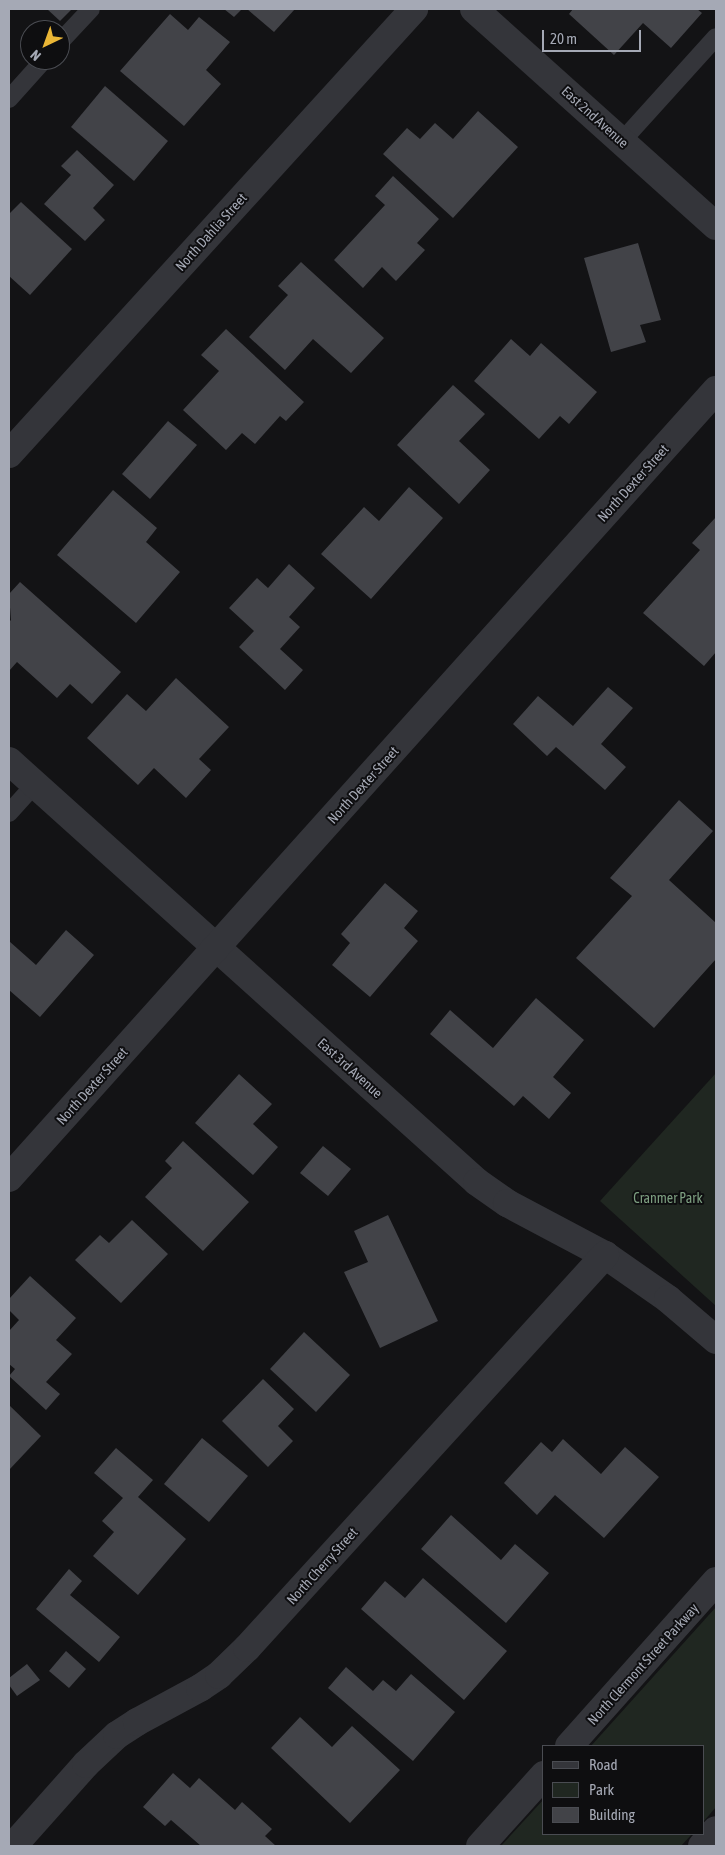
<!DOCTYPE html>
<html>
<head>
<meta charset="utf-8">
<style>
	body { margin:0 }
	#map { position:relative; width:725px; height:1855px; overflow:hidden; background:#131315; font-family:"Asap Condensed",sans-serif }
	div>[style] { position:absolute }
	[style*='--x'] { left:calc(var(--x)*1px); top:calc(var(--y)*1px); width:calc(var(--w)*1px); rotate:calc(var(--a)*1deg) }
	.green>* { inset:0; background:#202721 }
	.building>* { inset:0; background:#424348 }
	.lane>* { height:18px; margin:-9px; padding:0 9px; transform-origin:9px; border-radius:9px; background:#34353a }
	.street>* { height:28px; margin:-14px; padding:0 14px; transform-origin:14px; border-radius:14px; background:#34353a }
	span { translate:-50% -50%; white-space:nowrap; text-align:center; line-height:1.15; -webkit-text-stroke:4px #0e0e10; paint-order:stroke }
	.street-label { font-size:14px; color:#a5a9b5 }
	.park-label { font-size:14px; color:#7d9f81 }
	.frame { position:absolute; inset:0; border:10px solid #a5a9b5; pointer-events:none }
	.legend { position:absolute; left:542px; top:1745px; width:162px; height:90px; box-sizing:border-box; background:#0e0e10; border:1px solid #4a4c52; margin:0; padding:6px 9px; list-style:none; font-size:15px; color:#a5a9b5 }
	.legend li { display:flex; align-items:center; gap:10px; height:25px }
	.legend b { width:25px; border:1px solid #4a4c52 }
	.north { position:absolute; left:20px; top:20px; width:50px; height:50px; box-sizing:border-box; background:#0e0e10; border:1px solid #4a4c52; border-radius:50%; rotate:222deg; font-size:14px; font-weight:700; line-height:20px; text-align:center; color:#a5a9b5 }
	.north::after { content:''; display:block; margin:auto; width:18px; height:22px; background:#eab636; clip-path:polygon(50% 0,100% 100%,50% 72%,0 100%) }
	.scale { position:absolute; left:542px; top:30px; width:99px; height:22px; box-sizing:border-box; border:2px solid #a5a9b5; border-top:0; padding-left:6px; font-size:15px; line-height:18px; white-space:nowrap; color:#a5a9b5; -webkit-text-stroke:4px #0e0e10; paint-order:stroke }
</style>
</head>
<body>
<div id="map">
	<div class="green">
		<div style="clip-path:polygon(716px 1073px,716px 1306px,600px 1201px)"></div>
		<div style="clip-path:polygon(716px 1607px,716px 1807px,704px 1821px,704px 1746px,591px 1746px)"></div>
		<div style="clip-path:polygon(544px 1799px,544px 1834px,692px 1834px,681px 1846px,501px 1846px)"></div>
	</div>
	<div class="building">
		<div style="clip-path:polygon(47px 9px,72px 9px,60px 21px)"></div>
		<div style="clip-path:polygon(224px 9px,242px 9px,234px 17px)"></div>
		<div style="clip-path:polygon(247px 9px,295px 9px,274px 32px)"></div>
		<div style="clip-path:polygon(573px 9px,697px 9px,702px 13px,671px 48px,643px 23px,614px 55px,569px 14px)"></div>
		<div style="clip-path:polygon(170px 14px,188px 30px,199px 17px,230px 42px,206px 70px,221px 84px,184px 126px,120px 71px)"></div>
		<div style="clip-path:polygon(105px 86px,168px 141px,134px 181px,71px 127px)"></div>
		<div style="clip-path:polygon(478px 111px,518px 147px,453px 218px,383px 154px,407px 128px,420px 139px,435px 123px,453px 139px)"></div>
		<div style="clip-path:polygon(77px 150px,114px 185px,93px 208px,105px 220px,85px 241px,44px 204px,71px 175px,61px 166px)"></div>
		<div style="clip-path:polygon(393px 176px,439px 219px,417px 243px,425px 250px,396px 281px,382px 267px,363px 288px,334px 260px,385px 205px,375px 196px)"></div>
		<div style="clip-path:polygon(21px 202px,72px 249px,30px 295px,9px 276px,9px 214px)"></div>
		<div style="clip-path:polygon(638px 243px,661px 320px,640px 325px,646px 342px,611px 352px,584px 258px)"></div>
		<div style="clip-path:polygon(301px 262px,384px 338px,351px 373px,313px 339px,285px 370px,249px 337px,288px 295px,278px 286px)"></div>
		<div style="clip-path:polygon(226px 329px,304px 402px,286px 421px,280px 416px,255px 444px,242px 433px,226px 450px,183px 410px,219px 371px,201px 355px)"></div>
		<div style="clip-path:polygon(511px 339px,530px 356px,541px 343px,597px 392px,569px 424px,560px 416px,539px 439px,474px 381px)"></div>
		<div style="clip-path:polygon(453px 385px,485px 414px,459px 441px,490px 470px,459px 504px,397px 445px)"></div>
		<div style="clip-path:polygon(168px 421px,197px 445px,150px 499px,122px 474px)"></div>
		<div style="clip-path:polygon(409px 487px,443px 518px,371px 599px,321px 554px,364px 507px,379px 521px)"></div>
		<div style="clip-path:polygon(113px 490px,157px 528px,146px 542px,180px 572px,136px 623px,57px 555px)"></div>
		<div style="clip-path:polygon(716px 517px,716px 652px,704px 666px,643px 613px,700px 550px,692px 543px)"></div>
		<div style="clip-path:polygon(289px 564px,315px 588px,289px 617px,300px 627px,280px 649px,303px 670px,285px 690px,239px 647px,254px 631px,229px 608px,257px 578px,268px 588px)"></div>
		<div style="clip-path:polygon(20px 582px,121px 672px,92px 704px,70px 684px,57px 698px,17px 662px,9px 671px,9px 622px,11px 620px,9px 594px)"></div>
		<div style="clip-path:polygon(176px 678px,229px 727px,199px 759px,211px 770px,186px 798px,154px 768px,138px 785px,87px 738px,127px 694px,146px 711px)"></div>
		<div style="clip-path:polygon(608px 687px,633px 708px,601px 744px,626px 767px,605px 790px,556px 747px,547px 756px,513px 724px,538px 696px,573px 726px)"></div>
		<div style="clip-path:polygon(679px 800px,713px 831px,669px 880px,716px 923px,716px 959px,654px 1028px,576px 958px,632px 896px,610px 878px)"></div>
		<div style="clip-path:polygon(385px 883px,418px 911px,404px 928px,418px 941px,370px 997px,332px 965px,350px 943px,341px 934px)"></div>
		<div style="clip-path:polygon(66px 930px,94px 955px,40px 1017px,9px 990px,9px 941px,36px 965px)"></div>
		<div style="clip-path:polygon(536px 998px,584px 1040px,553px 1077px,571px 1093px,549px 1119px,523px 1096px,514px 1106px,430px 1034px,450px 1010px,493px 1048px)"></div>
		<div style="clip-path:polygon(239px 1074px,272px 1104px,253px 1124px,278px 1147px,253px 1175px,195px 1123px)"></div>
		<div style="clip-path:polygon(183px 1141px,249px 1202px,203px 1251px,145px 1197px,172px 1168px,165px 1161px)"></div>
		<div style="clip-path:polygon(323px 1146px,351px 1169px,328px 1196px,300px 1173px)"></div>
		<div style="clip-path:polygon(388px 1215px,438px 1321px,380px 1348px,344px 1272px,368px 1262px,354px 1231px)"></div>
		<div style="clip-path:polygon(132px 1220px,168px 1254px,121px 1303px,75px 1260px,100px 1235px,109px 1243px)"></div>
		<div style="clip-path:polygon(30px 1276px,76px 1318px,56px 1340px,72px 1354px,46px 1382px,60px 1394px,46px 1410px,9px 1376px,15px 1369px,9px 1364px,9px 1331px,19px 1320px,9px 1310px,9px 1299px)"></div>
		<div style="clip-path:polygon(304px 1332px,350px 1375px,316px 1412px,270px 1369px)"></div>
		<div style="clip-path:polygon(263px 1379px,294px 1409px,278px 1426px,293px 1441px,268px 1467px,222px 1421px)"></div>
		<div style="clip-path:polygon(9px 1405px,41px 1436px,9px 1470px)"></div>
		<div style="clip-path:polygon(202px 1438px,248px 1476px,209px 1522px,164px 1484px)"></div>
		<div style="clip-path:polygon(563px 1439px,601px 1474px,625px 1447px,659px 1477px,604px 1538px,555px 1495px,537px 1515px,504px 1483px,541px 1442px,552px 1452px)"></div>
		<div style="clip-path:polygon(116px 1448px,153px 1480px,138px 1497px,186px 1539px,138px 1595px,93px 1556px,114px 1532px,102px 1521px,123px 1498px,94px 1473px)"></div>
		<div style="clip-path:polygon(451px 1515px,501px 1560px,515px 1544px,549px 1573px,506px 1623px,421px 1549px)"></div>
		<div style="clip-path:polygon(69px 1569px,82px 1581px,70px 1595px,120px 1637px,99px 1662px,36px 1609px)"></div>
		<div style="clip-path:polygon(423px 1578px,507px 1651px,464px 1700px,361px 1609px,385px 1581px,405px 1598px)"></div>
		<div style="clip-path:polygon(66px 1651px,86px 1669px,69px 1688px,49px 1671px)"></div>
		<div style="clip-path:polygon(27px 1664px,40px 1680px,17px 1696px,9px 1685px,9px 1678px)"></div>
		<div style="clip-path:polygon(346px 1667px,373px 1691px,383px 1680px,396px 1691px,411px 1674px,455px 1712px,413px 1761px,328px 1688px)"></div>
		<div style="clip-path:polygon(300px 1717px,332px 1747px,352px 1726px,400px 1770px,350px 1823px,271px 1748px)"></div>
		<div style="clip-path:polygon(173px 1773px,190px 1788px,199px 1778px,235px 1810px,242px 1802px,272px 1829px,265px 1836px,276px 1846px,201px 1846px,171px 1820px,165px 1826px,143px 1807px)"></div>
	</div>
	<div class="lane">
		<div style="--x:60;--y:42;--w:45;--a:-46.8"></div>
		<div style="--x:9;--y:99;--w:52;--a:-48.1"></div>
		<div style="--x:622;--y:141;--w:140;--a:-47.9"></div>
		<div style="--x:9;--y:813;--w:39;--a:-48"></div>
	</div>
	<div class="street">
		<div style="--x:474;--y:9;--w:325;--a:41.9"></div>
		<div style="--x:9;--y:454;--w:602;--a:-47.69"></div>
		<div style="--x:9;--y:761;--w:629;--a:41.97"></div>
		<div style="--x:477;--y:1182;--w:37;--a:35"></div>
		<div style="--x:507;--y:1203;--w:111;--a:28"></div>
		<div style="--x:605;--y:1255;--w:77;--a:34.9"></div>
		<div style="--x:668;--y:1299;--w:63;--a:40.5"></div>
		<div style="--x:9;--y:1178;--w:1059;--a:-48.1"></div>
		<div style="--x:569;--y:1746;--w:221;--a:-48.3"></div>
		<div style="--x:13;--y:1846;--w:110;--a:-48.3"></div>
		<div style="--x:86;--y:1764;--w:42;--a:-43.1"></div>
		<div style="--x:117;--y:1735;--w:24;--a:-33"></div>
		<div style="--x:137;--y:1722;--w:72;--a:-28.4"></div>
		<div style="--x:200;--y:1688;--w:23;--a:-34"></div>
		<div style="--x:219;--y:1675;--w:39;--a:-44"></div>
		<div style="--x:247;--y:1648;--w:532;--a:-47.67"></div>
		<div style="--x:480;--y:1846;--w:96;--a:-48"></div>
		<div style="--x:702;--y:1846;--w:21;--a:-49"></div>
	</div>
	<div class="street-label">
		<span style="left:595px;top:117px;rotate:42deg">East 2nd Avenue</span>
		<span style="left:211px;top:232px;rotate:-48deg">North Dahlia Street</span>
		<span style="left:633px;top:483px;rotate:-48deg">North Dexter Street</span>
		<span style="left:363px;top:785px;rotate:-48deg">North Dexter Street</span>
		<span style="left:350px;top:1068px;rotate:42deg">East 3rd Avenue</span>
		<span style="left:92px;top:1086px;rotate:-48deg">North Dexter Street</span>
		<span style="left:322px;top:1566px;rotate:-48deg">North Cherry Street</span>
		<span style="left:643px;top:1664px;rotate:-48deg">North Clermont Street Parkway</span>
	</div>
	<div class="park-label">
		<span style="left:668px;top:1198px">Cranmer Park</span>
	</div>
	<div class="frame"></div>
	<ul class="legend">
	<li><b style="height:6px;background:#34353a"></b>Road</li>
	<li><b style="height:14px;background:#202721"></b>Park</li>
	<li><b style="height:14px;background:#424348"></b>Building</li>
	</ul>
	<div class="north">N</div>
	<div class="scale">20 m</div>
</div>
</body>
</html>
